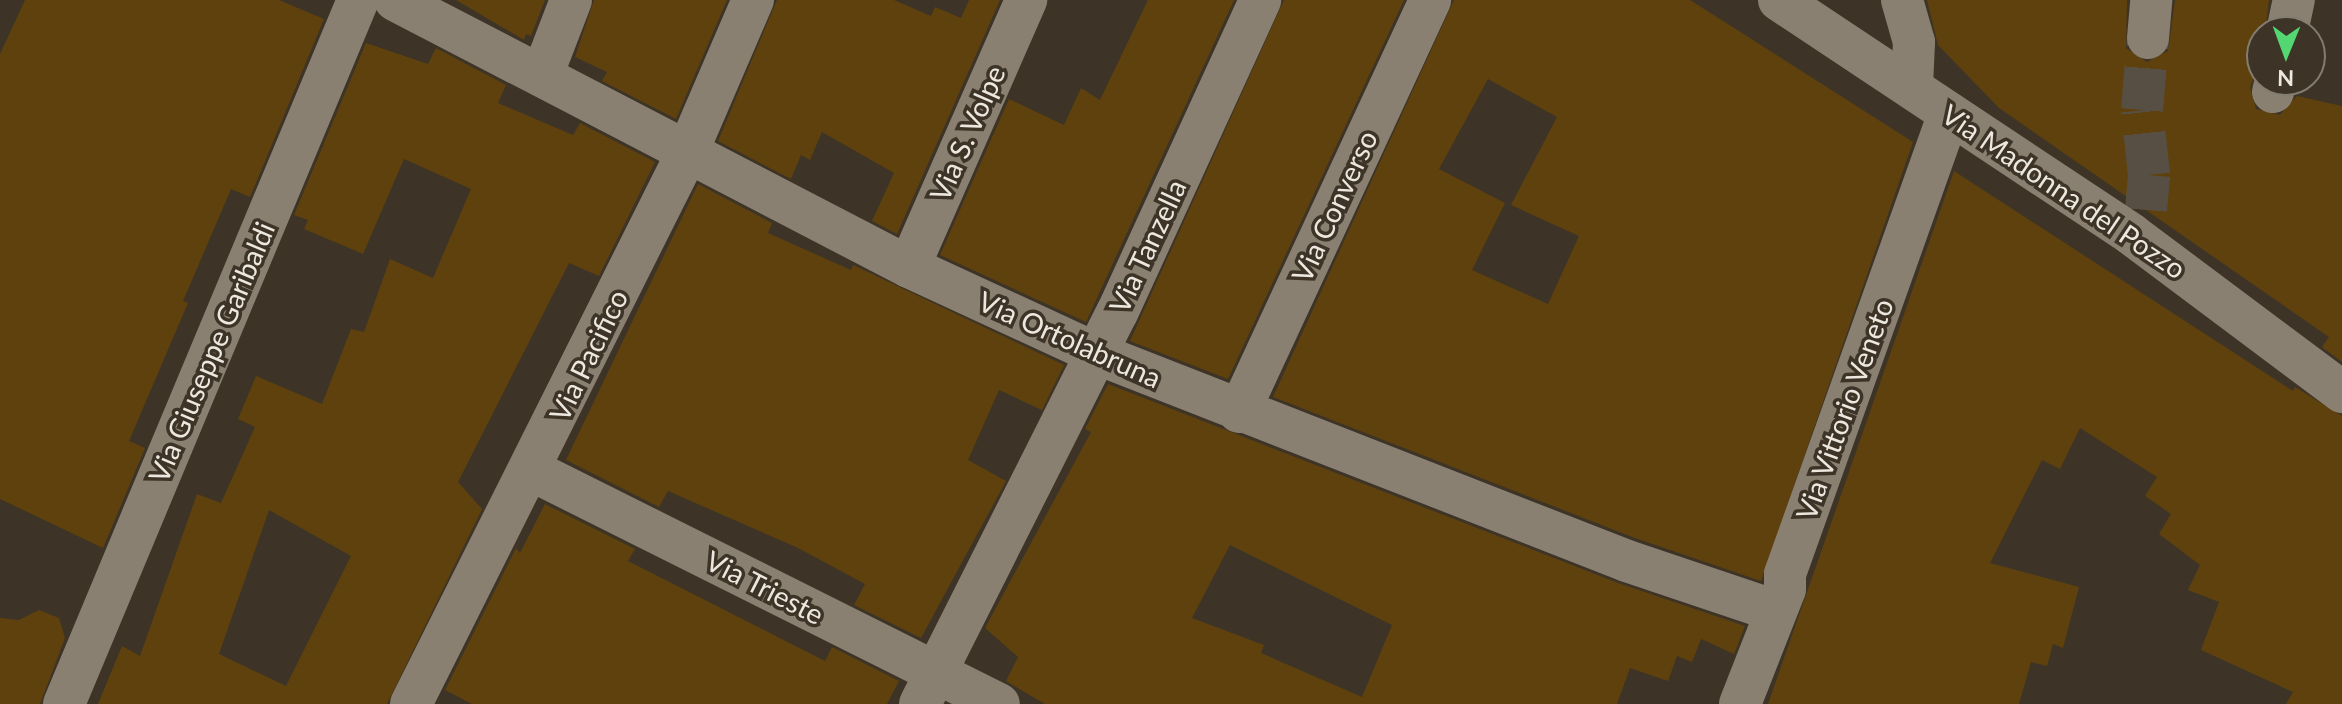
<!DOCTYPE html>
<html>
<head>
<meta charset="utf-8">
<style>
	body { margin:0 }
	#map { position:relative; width:2342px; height:704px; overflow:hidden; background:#3d3427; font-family:Lato,sans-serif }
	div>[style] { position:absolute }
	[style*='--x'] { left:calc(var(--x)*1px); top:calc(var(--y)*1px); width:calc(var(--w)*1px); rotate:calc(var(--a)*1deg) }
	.building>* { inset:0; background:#5e410d }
	.street-tunnel>* { height:42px; margin-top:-21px; transform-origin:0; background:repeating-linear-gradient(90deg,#574f43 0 42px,transparent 0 63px) }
	.street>* { height:42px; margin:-21px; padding:0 21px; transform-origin:21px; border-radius:21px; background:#8a8071 }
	span { translate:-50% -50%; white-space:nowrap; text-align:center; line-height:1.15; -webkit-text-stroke:7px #3d3427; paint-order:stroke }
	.street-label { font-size:28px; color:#ede8df }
	.north { position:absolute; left:2246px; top:16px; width:80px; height:80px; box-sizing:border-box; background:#3d3427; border:2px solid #837c71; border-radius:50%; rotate:181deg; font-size:22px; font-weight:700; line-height:32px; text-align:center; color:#ede8df }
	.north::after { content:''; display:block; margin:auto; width:28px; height:36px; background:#54d672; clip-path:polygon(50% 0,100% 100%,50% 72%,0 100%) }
</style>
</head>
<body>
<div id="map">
	<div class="building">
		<div style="clip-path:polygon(25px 0,279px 0,324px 19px,250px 197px,231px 189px,183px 301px,188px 303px,129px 441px,145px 448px,103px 548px,0 499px,0 54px)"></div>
		<div style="clip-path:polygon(456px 0,545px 0,531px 36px,526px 34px,524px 40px)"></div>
		<div style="clip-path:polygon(594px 0,727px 0,676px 119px,602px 81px,607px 72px,575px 57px)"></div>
		<div style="clip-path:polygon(777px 0,894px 0,931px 16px,935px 7px,961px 18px,969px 0,1000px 0,897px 234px,872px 221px,894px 173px,822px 132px,810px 160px,801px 155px,791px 179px,718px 141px)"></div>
		<div style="clip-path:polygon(1148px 0,1234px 0,1086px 322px,940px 255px,1009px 99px,1064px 125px,1081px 88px,1100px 100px)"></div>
		<div style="clip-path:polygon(1284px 0,1404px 0,1228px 379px,1130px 341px)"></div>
		<div style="clip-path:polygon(evenodd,1454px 0,1690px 0,1913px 142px,1761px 581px,1635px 538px,1273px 397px,1454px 0,1488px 79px,1557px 117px,1511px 205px,1579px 236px,1548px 304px,1472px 270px,1505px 203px,1439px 169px,1488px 79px)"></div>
		<div style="clip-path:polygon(1927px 0,2127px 0,2126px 48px,2147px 62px,2168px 51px,2175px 0,2269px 0,2262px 58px,2250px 87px,2256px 109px,2280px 115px,2297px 96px,2342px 106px,2342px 362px,2322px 347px,2329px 337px,1999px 108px,1938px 45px)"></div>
		<div style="clip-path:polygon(evenodd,366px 43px,428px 64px,436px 48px,506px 85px,498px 103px,573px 135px,580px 123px,655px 162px,599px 276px,569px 263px,458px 482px,482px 509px,387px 704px,98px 704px,122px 646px,140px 656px,197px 494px,221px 503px,255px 427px,238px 419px,256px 376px,322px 404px,351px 329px,364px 332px,390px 259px,433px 278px,471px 189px,404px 159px,363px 254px,304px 229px,308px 220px,294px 215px,366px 43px,269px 510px,351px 556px,286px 686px,219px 654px,269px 510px)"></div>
		<div style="clip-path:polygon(1954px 171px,2293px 391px,2295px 387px,2342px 416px,2342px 704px,2286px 704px,2293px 692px,2201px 650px,2219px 602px,2188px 590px,2200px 565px,2159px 534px,2171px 514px,2145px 496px,2157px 477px,2080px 428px,2060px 469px,2042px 460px,1990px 563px,2079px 587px,2063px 648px,2053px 644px,2047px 666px,2031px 662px,2019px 704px,1768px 704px)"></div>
		<div style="clip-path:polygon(698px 184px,772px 223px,768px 233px,851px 270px,853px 265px,1064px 365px,1042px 410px,999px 390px,968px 460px,1006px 481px,921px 638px,854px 605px,865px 584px,798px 548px,668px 491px,659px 507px,566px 460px)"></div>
		<div style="clip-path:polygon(evenodd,1108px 384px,1618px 583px,1745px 626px,1734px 654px,1701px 639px,1692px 662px,1677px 656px,1668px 681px,1630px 668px,1617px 704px,1045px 704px,1006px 681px,1018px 657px,985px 628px,1091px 432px,1085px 429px,1108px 384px,1230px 545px,1392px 625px,1362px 697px,1261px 653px,1264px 645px,1192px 618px,1230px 545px)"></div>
		<div style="clip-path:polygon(545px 504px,635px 549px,628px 561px,825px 661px,832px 647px,899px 681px,887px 704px,472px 704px,445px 690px,516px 548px,520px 553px)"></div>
		<div style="clip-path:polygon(39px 610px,59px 618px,65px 638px,40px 704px,0 704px,0 618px,19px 620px)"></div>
	</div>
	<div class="street-tunnel">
		<div style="--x:2146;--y:210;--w:35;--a:-85"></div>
		<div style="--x:2149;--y:175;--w:65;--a:-96.1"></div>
		<div style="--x:2142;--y:110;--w:72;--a:-85.2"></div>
	</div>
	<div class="street">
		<div style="--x:395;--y:0;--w:579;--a:27.45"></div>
		<div style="--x:909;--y:267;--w:205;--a:24.8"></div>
		<div style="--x:1095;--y:353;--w:571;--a:21.35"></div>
		<div style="--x:1627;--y:561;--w:157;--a:18.6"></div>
		<div style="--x:1779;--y:0;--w:423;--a:33.6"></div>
		<div style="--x:2131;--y:234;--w:264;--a:36.8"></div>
		<div style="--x:1902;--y:0;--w:44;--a:74.1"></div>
		<div style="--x:1914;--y:42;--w:44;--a:92.6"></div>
		<div style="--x:2287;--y:32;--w:33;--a:-78"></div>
		<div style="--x:2148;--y:38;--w:38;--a:-85"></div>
		<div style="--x:543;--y:73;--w:78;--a:-69"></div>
		<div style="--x:2273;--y:92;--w:12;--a:-76"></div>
		<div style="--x:909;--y:267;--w:292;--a:-66.3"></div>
		<div style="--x:1239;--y:412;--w:454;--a:-65.1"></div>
		<div style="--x:531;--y:470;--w:523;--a:26.57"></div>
		<div style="--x:64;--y:704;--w:763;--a:-67.33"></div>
		<div style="--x:411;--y:704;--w:616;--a:-63.39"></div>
		<div style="--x:687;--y:153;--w:167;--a:-66.7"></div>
		<div style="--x:920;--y:704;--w:438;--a:-63.3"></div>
		<div style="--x:1117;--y:313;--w:344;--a:-65.4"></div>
		<div style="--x:1740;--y:704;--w:123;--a:-68.6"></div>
		<div style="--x:1785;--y:589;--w:15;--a:-90"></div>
		<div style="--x:1785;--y:574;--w:489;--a:-70.4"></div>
	</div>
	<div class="street-label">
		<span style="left:967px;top:133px;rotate:-66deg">Via S. Volpe</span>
		<span style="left:2064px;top:191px;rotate:34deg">Via Madonna del Pozzo</span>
		<span style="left:1334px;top:206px;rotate:-65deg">Via Converso</span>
		<span style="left:1147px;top:246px;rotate:-65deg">Via Tanzella</span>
		<span style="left:1070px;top:339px;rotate:24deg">Via Ortolabruna</span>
		<span style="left:211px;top:352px;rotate:-67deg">Via Giuseppe Garibaldi</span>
		<span style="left:588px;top:355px;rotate:-64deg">Via Pacifico</span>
		<span style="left:1844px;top:409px;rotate:-70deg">Via Vittorio Veneto</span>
		<span style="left:765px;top:587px;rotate:27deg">Via Trieste</span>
	</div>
	<div class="north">N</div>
</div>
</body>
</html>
